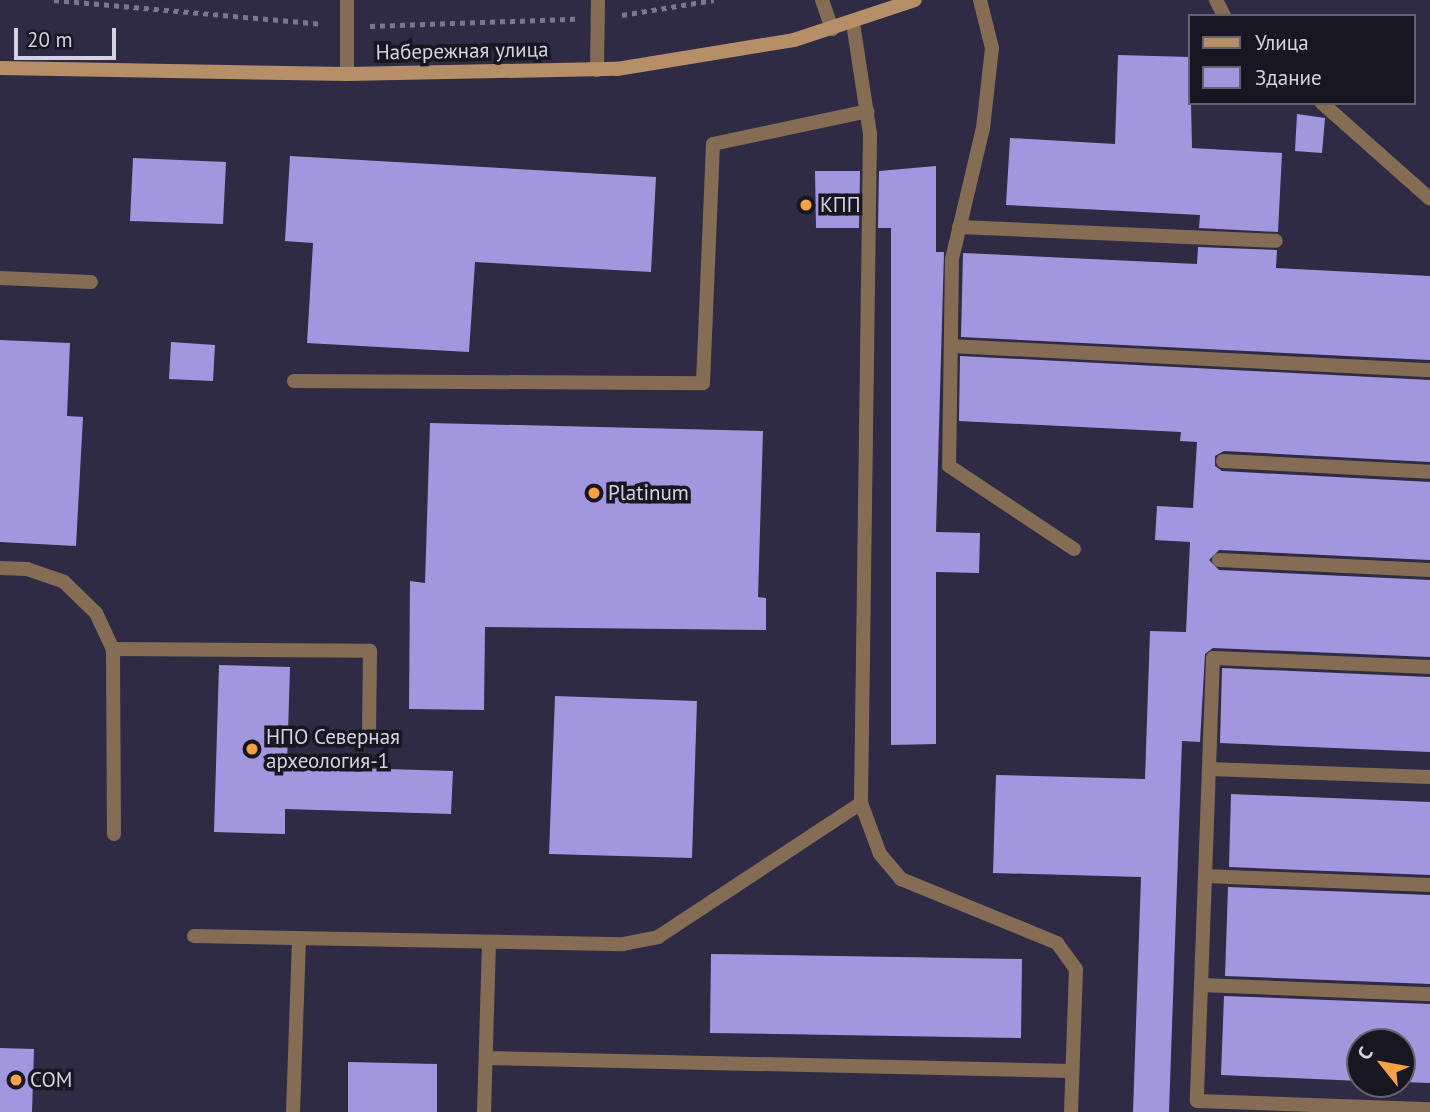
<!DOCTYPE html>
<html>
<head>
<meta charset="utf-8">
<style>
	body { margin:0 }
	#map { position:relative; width:1430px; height:1112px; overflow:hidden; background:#2f2b45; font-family:"PT Sans",sans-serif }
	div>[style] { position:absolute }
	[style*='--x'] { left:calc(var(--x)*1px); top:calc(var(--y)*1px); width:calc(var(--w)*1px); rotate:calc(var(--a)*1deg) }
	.building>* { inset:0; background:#a297de }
	.path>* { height:4.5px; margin-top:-2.25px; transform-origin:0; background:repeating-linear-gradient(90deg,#7a778c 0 5px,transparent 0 10px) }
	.lane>* { height:14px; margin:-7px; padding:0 7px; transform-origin:7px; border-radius:7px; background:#856d55 }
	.secondary>* { height:14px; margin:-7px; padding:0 7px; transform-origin:7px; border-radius:7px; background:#b68f69 }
	.dots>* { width:19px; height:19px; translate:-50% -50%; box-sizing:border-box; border:4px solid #171621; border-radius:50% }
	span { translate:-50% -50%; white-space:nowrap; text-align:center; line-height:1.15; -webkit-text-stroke:7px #171621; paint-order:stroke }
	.street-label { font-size:21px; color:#d4d3e3 }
	.poi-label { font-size:21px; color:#d4d3e3 }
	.left { translate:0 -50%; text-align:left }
	.legend { position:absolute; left:1188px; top:14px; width:228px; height:91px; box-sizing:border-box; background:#171621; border:2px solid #63626f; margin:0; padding:9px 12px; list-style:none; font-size:21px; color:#d4d3e3 }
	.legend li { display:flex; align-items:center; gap:14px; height:35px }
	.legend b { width:35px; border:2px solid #63626f }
	.north { position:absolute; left:1346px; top:1028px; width:70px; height:70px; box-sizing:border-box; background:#171621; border:2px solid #63626f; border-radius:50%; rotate:301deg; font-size:19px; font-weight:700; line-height:28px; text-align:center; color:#d4d3e3 }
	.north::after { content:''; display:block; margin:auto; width:24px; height:32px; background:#f5a345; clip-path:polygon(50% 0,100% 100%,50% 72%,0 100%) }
	.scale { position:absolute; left:14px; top:28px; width:102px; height:32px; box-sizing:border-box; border:4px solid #d4d3e3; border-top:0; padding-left:9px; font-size:21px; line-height:24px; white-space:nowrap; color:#d4d3e3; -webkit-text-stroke:5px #171621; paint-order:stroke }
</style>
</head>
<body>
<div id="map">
	<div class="building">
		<div style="clip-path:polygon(1118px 55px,1190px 57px,1192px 148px,1282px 153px,1278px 232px,1199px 228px,1200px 215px,1006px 205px,1010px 138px,1115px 144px)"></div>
		<div style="clip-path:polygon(1297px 114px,1325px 118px,1322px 153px,1295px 151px)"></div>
		<div style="clip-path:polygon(290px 156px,656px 177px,651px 272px,475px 262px,469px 352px,307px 343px,313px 243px,285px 241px)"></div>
		<div style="clip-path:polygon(133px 158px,226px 162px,223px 224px,130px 221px)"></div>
		<div style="clip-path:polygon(936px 166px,936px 252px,944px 252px,936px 532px,980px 533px,979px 573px,936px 572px,936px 744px,891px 745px,891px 228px,878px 228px,879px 171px)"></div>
		<div style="clip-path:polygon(815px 171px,860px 171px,859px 228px,816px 228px)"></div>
		<div style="clip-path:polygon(1198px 247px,1277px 250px,1276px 268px,1430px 276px,1430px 360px,961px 337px,963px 253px,1197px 264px)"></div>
		<div style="clip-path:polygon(0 340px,70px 343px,67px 416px,83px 417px,76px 546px,0 542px)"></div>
		<div style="clip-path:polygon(171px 342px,215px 345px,213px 381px,169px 379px)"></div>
		<div style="clip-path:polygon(960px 356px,1430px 380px,1430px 462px,1224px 451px,1215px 456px,1215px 466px,1222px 471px,1430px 482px,1430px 560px,1219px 550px,1209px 560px,1219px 570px,1430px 580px,1430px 657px,1213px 648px,1205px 654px,1200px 742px,1182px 741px,1169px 1112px,1133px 1112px,1141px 877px,993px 873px,996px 775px,1145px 779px,1150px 631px,1186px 632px,1190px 542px,1155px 540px,1157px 506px,1193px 508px,1197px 442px,1180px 441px,1181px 432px,959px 421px)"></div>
		<div style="clip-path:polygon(430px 423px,763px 431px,758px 597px,766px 598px,766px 630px,485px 627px,484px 710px,409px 709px,410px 581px,425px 583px)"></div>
		<div style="clip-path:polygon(219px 665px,290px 667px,287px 766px,453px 771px,451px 814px,285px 809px,285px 834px,214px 832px)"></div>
		<div style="clip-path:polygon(1222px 668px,1430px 677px,1430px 752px,1220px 743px)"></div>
		<div style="clip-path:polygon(555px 696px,697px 701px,692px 858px,549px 854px)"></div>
		<div style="clip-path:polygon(1231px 794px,1430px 802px,1430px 875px,1229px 867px)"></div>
		<div style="clip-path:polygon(1228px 887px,1430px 895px,1430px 984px,1225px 976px)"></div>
		<div style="clip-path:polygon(711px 954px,1022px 959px,1021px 1038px,710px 1033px)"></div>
		<div style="clip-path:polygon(1224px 996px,1430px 1004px,1430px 1083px,1402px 1082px,1402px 1042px,1360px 1042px,1360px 1081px,1221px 1075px)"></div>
		<div style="clip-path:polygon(0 1048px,34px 1049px,32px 1112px,0 1112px)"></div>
		<div style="clip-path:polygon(348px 1062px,437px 1064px,437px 1112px,348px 1112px)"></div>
	</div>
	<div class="path">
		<div style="--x:54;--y:0;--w:270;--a:5.1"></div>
		<div style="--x:622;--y:15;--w:93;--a:-9.3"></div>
		<div style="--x:370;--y:26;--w:205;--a:-2"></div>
	</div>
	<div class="lane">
		<div style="--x:822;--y:0;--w:31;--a:71"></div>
		<div style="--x:980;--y:0;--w:49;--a:76"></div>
		<div style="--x:992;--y:48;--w:81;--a:96.4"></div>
		<div style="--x:983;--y:128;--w:135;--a:103.3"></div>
		<div style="--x:952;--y:259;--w:207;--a:90.8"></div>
		<div style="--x:949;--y:466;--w:150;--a:33.6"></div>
		<div style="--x:1216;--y:0;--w:18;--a:63"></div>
		<div style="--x:853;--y:23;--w:112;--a:81.3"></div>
		<div style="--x:870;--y:134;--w:669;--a:90.77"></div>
		<div style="--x:861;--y:803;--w:54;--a:69.6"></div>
		<div style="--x:880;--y:854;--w:33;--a:50"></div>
		<div style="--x:901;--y:879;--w:169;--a:22.3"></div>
		<div style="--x:1057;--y:943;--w:32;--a:54"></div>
		<div style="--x:1076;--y:969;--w:143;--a:92"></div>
		<div style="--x:597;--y:70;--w:70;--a:-89.2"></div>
		<div style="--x:347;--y:74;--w:74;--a:-90"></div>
		<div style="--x:1322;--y:103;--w:144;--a:41.6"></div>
		<div style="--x:959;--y:227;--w:317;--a:2.5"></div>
		<div style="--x:0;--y:278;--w:91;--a:2.5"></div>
		<div style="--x:951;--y:346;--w:480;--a:2.9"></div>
		<div style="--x:294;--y:381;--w:409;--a:0.3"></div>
		<div style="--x:703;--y:383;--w:239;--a:-87.6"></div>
		<div style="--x:713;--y:144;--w:158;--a:-12"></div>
		<div style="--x:1223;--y:461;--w:207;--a:3"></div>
		<div style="--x:1219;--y:560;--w:211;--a:2.7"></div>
		<div style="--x:0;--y:568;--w:27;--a:2"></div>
		<div style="--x:27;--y:569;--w:39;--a:19"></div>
		<div style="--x:64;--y:582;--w:45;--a:44.1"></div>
		<div style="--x:96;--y:613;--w:40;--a:65"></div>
		<div style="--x:113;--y:649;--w:185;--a:89.7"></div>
		<div style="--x:113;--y:649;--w:257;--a:0.4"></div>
		<div style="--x:370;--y:651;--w:82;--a:90.7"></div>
		<div style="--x:1430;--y:667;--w:217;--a:-177.6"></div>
		<div style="--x:1213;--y:658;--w:443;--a:92.1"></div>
		<div style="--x:1197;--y:1101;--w:233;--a:2"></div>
		<div style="--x:1209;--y:769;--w:221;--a:2.1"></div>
		<div style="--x:1205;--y:876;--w:225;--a:2.3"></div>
		<div style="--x:194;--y:936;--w:429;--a:1.1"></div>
		<div style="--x:623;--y:944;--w:36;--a:-11"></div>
		<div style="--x:658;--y:937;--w:243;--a:-33.4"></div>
		<div style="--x:1201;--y:985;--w:229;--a:2.3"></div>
		<div style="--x:486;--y:1058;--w:586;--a:1.27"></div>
		<div style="--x:293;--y:1112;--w:172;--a:-88"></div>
		<div style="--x:484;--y:1112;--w:170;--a:-88.3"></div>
	</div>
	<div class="secondary">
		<div style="--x:0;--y:68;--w:347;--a:1"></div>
		<div style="--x:347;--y:74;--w:270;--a:-1.1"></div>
		<div style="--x:617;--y:69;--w:179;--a:-9.3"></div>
		<div style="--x:794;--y:40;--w:127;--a:-18.3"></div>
	</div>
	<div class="dots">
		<div style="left:806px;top:205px;background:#f5a345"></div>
		<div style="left:594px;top:493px;background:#f5a345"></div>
		<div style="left:252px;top:749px;background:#f5a345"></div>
		<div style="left:16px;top:1080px;background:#f5a345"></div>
	</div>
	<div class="street-label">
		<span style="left:462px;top:51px;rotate:-1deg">Набережная улица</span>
	</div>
	<div class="poi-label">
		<span class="left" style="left:820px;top:205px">КПП</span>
		<span class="left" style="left:608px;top:493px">Platinum</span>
		<span class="left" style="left:266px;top:749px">НПО Северная<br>археология-1</span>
		<span class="left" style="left:30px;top:1080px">СОМ</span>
	</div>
	<ul class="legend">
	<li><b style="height:9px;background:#b68f69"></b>Улица</li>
	<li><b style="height:19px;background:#a297de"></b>Здание</li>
	</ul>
	<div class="north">С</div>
	<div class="scale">20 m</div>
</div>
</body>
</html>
